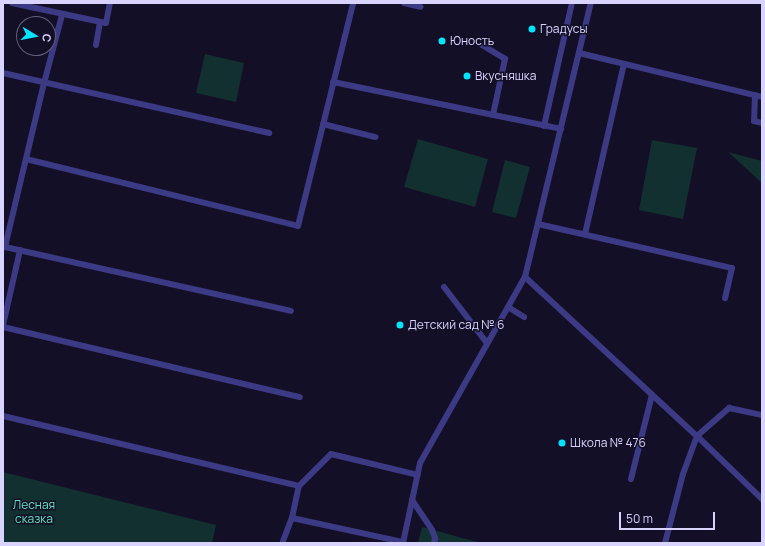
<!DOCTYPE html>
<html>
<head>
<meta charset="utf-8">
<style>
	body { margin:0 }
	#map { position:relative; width:765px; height:546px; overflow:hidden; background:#130f26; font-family:Manrope,sans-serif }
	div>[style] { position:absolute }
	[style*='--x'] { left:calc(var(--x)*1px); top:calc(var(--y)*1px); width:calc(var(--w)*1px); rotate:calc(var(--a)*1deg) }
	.green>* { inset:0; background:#12302f }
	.lane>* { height:6px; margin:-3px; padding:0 3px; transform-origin:3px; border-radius:3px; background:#3d3a85 }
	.dots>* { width:11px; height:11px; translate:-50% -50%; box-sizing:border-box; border:2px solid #130f26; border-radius:50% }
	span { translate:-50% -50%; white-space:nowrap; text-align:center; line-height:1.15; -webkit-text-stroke:3px #130f26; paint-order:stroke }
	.poi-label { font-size:12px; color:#d9d4ff }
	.left { translate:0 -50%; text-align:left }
	.park-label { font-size:12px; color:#5fe0c0 }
	.frame { position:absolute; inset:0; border:4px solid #d9d4ff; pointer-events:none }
	.north { position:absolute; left:16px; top:16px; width:40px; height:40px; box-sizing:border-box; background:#130f26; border:1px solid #625e7d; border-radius:50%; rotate:100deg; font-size:11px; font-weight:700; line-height:16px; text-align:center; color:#d9d4ff }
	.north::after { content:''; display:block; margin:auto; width:14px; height:18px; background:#00e5ff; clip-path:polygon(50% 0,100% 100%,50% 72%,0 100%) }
	.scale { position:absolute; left:619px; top:512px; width:96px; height:18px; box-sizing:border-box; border:2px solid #d9d4ff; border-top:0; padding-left:5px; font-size:12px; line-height:14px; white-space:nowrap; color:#d9d4ff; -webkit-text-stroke:3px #130f26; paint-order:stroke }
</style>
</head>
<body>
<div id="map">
	<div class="green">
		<div style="clip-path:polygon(205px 54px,244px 63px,236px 102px,196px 93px)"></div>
		<div style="clip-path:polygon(418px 139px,488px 159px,475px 207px,404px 187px)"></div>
		<div style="clip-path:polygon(652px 140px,697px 148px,683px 219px,639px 210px)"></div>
		<div style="clip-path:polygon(728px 152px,762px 161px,762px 183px)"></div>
		<div style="clip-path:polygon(505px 160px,530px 167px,516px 218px,492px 212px)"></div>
		<div style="clip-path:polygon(3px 472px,216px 525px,212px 543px,3px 543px)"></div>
		<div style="clip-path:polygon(422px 527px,481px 543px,418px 543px)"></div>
	</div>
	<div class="lane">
		<div style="--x:12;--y:3;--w:96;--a:12"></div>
		<div style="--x:106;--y:23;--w:20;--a:-79"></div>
		<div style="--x:404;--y:3;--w:17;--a:13"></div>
		<div style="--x:62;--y:15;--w:70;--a:104.8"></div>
		<div style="--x:44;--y:83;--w:169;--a:103.4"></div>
		<div style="--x:5;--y:247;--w:293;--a:12.6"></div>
		<div style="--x:96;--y:45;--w:23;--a:-80"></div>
		<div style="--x:482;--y:45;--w:27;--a:31"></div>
		<div style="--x:505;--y:59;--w:57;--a:102.1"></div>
		<div style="--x:579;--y:53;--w:188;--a:13.5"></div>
		<div style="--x:3;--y:73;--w:273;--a:12.7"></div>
		<div style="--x:333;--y:82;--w:233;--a:11.6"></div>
		<div style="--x:755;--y:95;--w:26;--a:92"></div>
		<div style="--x:754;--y:121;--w:8;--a:14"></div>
		<div style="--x:323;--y:124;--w:54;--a:14"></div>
		<div style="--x:544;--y:126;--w:126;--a:-77.2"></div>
		<div style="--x:26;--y:159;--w:280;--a:13.8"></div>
		<div style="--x:298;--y:226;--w:230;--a:-76.1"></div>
		<div style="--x:538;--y:224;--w:199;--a:12.8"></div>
		<div style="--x:732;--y:268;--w:31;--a:103"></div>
		<div style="--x:585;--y:234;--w:174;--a:-77.1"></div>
		<div style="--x:525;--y:277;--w:234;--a:42.8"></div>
		<div style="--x:697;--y:436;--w:91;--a:44.1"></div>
		<div style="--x:444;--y:287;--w:71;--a:52.5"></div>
		<div style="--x:508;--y:307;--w:19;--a:32"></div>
		<div style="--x:3;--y:325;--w:77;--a:-77.2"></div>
		<div style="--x:3;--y:327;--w:305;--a:13.3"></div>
		<div style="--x:3;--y:416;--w:304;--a:13.3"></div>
		<div style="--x:631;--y:479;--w:87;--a:-76"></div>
		<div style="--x:412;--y:500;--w:36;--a:56"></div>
		<div style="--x:432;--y:530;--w:9;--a:69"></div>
		<div style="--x:435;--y:538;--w:5;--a:101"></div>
		<div style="--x:292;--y:518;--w:114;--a:12.2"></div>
		<div style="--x:283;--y:541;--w:25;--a:-69"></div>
		<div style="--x:292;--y:518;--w:33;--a:-78"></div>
		<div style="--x:299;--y:486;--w:45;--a:-45"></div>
		<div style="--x:331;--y:454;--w:89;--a:13.6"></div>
		<div style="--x:403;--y:543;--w:82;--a:-78"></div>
		<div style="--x:420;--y:463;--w:214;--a:-60.6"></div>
		<div style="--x:525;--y:277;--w:282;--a:-76.5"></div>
		<div style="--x:665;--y:543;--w:71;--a:-75.4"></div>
		<div style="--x:683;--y:474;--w:40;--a:-69.8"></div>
		<div style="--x:697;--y:436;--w:43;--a:-41.2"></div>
		<div style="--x:729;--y:408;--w:34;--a:12"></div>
	</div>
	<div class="dots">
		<div style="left:532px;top:29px;background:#00e5ff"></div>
		<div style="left:442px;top:41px;background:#00e5ff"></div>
		<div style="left:467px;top:76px;background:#00e5ff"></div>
		<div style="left:400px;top:325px;background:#00e5ff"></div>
		<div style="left:562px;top:443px;background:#00e5ff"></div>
	</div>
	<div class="poi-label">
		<span class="left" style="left:540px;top:29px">Градусы</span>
		<span class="left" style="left:450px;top:41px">Юность</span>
		<span class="left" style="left:475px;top:76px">Вкусняшка</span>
		<span class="left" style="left:408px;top:325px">Детский сад № 6</span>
		<span class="left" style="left:570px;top:443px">Школа № 476</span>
	</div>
	<div class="park-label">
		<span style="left:34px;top:512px">Лесная<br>сказка</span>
	</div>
	<div class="frame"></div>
	<div class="north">С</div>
	<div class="scale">50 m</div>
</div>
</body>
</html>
